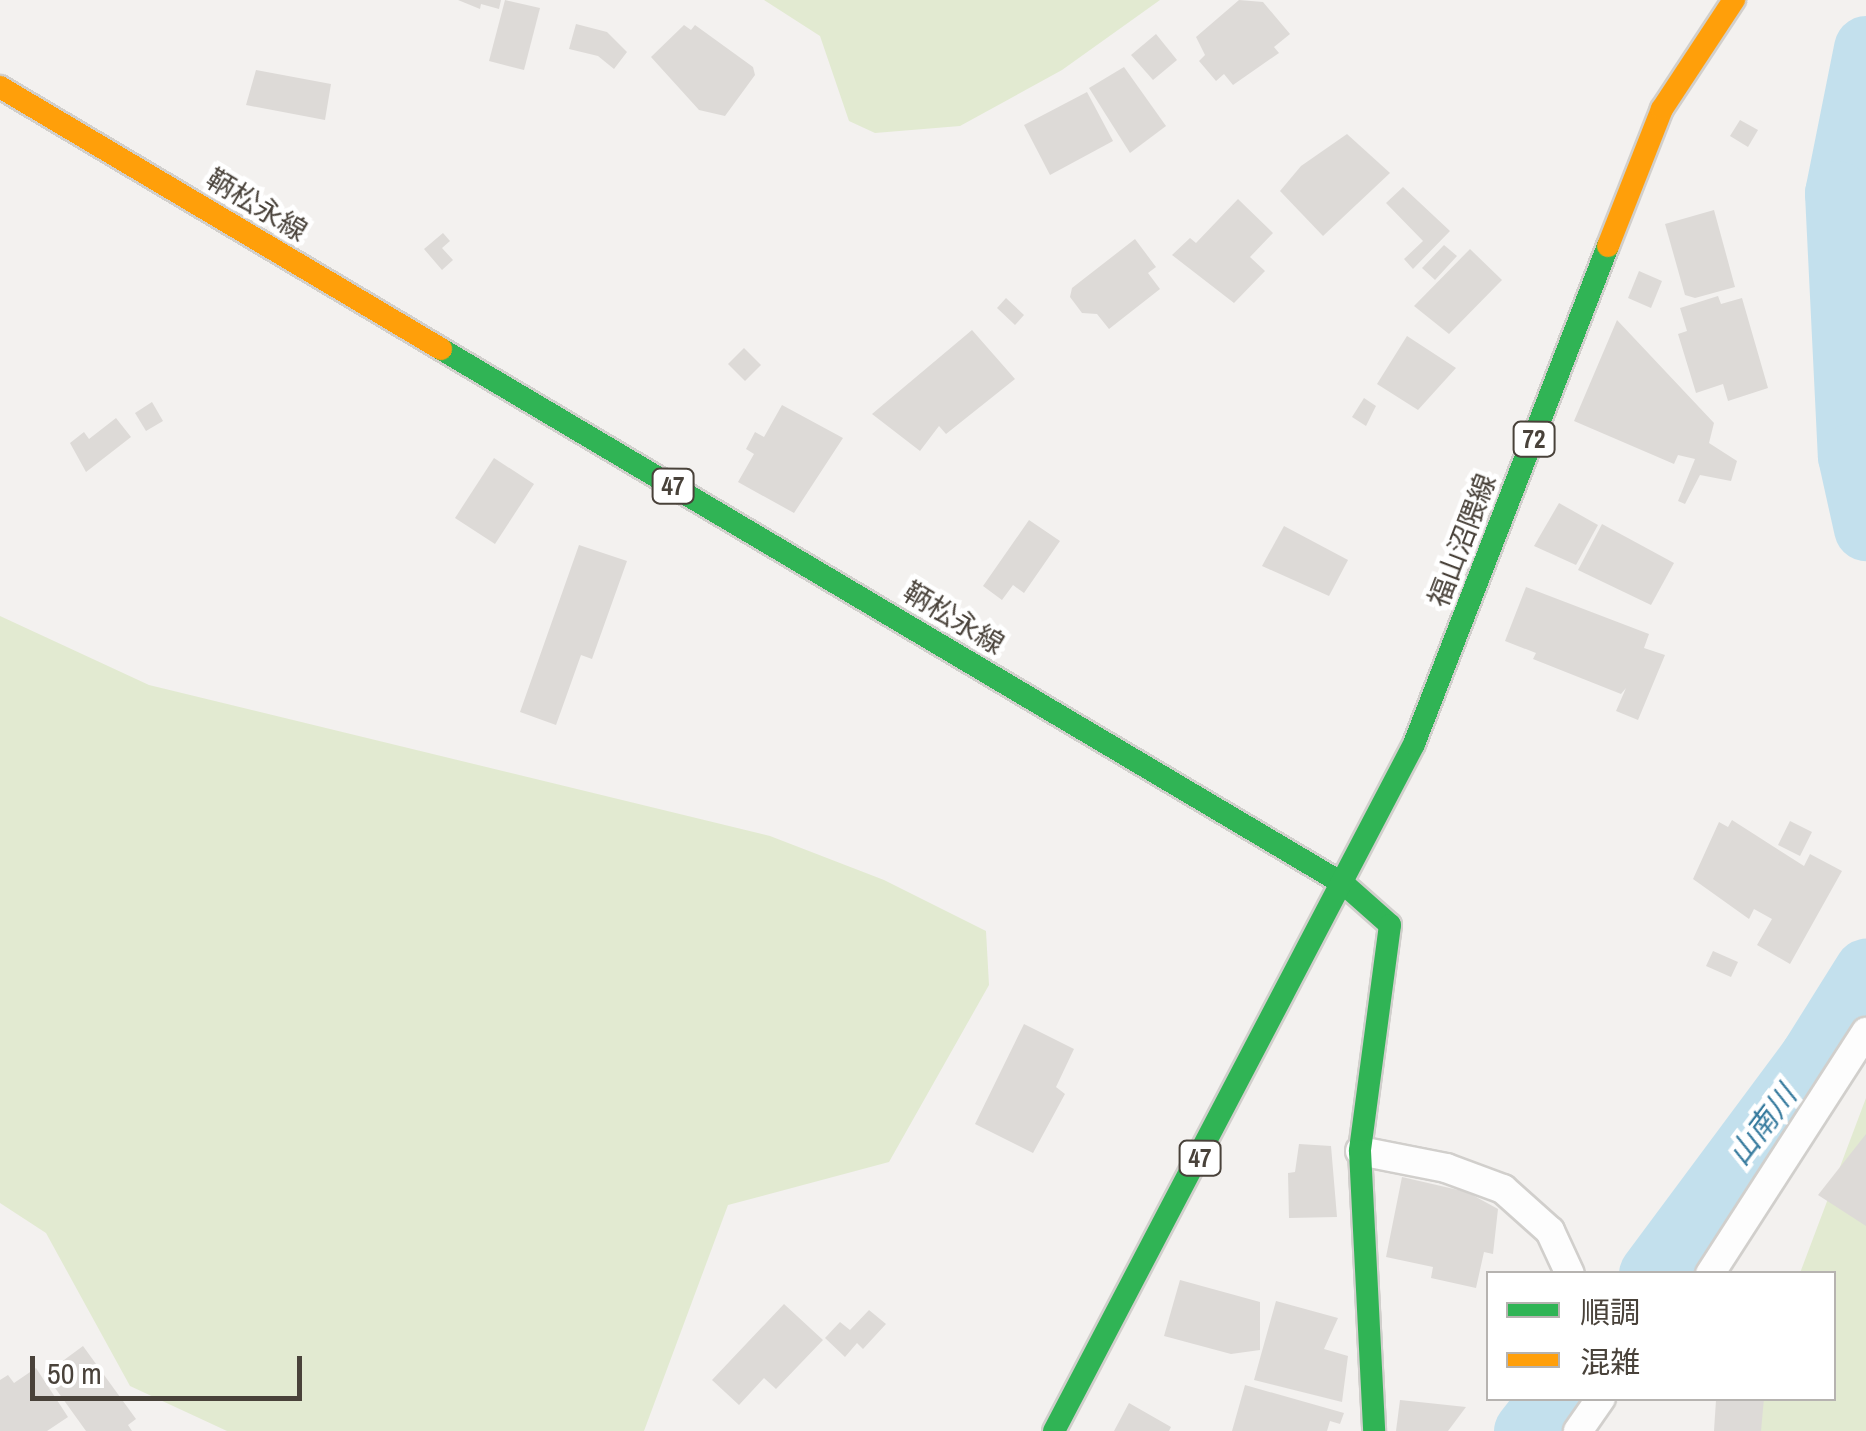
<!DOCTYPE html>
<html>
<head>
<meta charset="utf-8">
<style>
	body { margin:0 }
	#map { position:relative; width:1866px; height:1431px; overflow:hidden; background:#f3f1ef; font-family:"Archivo Narrow","Noto Sans JP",sans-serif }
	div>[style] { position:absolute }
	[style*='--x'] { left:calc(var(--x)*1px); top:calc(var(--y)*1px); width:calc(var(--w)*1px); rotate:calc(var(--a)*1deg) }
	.green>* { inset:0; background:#e2ead1 }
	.river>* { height:65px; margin:-32.5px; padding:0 32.5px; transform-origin:32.5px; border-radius:32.5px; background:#c3e0ed }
	.building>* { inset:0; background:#dddad7 }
	.roads { filter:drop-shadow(2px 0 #d1cfcc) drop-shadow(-2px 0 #d1cfcc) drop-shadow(0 2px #d1cfcc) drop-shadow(0 -2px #d1cfcc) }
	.street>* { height:28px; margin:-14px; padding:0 14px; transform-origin:14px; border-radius:14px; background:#fdfdfd }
	.fast>* { height:22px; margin:-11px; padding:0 11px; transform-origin:11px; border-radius:11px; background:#30b455 }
	.slow>* { height:22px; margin:-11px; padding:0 11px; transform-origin:11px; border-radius:11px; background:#ff9f0a }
	span { translate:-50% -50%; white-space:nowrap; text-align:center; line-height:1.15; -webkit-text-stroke:9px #fff; paint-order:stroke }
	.shield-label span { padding:2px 8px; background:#fff; border:2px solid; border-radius:8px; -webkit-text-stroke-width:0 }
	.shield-label { font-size:25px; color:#49423a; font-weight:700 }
	.street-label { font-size:28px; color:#49423a }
	.water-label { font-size:30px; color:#377b9e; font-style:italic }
	.legend { position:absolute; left:1486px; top:1271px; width:350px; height:130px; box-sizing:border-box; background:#fff; border:2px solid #b6b3b0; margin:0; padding:12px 18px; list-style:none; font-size:30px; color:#49423a }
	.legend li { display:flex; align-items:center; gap:20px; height:50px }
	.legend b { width:50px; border:2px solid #b6b3b0 }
	.scale { position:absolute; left:30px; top:1356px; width:272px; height:45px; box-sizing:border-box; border:5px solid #49423a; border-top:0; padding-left:12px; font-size:30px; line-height:35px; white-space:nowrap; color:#49423a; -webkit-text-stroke:8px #fff; paint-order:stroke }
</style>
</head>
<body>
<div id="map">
	<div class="green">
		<div style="clip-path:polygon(764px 0,1160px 0,1062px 70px,960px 126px,875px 133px,849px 121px,820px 36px)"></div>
		<div style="clip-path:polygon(0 616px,149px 685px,770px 836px,884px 880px,986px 931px,989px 985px,889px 1162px,728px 1205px,644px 1431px,227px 1431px,130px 1386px,46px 1233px,0 1203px)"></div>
		<div style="clip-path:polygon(1866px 1098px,1866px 1431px,1752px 1431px,1762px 1399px,1834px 1398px,1834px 1274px,1800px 1273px)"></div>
	</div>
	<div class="river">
		<div style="--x:1866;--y:48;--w:148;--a:101.3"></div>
		<div style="--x:1837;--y:193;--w:263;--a:87.2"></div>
		<div style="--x:1850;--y:456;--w:74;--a:77.5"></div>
		<div style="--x:1651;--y:1274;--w:270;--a:-53.4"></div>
		<div style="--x:1812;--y:1057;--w:102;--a:-57.9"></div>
		<div style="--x:1526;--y:1431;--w:42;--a:-51.8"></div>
	</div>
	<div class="building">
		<div style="clip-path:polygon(458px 0,501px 0,499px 9px,481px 4px,480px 9px)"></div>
		<div style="clip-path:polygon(505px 0,540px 8px,524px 70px,489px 61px)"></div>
		<div style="clip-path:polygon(1239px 0,1263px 2px,1290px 34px,1274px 47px,1279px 53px,1233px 85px,1224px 74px,1216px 81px,1199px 61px,1205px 55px,1196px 37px)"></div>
		<div style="clip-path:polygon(576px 24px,607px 32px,627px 52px,614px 69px,598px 56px,569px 49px)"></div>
		<div style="clip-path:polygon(684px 25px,691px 30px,695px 25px,753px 67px,755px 75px,725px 116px,699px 110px,651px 57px)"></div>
		<div style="clip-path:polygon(1156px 34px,1177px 60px,1153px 80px,1131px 55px)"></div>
		<div style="clip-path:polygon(1124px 67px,1166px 126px,1130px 153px,1089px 88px)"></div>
		<div style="clip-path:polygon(256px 70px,331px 84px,325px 120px,246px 105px)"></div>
		<div style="clip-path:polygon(1087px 92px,1113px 141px,1050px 175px,1024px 125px)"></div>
		<div style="clip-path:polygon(1740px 120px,1758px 130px,1748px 147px,1730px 136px)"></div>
		<div style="clip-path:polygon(1347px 134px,1390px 173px,1323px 236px,1280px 191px,1301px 166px)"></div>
		<div style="clip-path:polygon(1403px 187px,1450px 231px,1413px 269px,1404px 259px,1423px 241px,1386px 203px)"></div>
		<div style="clip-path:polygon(1238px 199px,1273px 233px,1250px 257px,1265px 271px,1234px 303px,1172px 255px,1190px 238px,1196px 243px)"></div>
		<div style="clip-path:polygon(1714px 210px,1735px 287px,1695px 298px,1685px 295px,1665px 224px)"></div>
		<div style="clip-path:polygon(443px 233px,450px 241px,442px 248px,453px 260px,442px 270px,424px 249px)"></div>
		<div style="clip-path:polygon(1135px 239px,1156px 267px,1148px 273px,1160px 289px,1109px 329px,1097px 314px,1082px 313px,1070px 297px,1072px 288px)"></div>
		<div style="clip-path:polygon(1444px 245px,1457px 256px,1435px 280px,1422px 268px)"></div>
		<div style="clip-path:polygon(1470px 249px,1502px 280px,1449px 334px,1414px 306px)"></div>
		<div style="clip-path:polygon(1639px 271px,1662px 281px,1651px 308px,1628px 298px)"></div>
		<div style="clip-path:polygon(1718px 296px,1721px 304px,1742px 298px,1768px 388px,1728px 401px,1723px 384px,1696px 393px,1678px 334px,1687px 331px,1680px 308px)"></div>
		<div style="clip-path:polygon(1006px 298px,1024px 315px,1015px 325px,997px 308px)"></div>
		<div style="clip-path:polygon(1617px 320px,1714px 423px,1709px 443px,1737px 461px,1731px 481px,1700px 475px,1685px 504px,1678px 501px,1695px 459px,1678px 455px,1674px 464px,1574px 421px)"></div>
		<div style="clip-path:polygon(972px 330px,1015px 379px,946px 434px,939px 426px,920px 451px,872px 414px)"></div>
		<div style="clip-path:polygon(1407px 336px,1456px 368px,1418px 410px,1377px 384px)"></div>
		<div style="clip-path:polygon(744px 348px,761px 365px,745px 381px,728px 364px)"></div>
		<div style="clip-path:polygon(1364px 398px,1376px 406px,1366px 426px,1352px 417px)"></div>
		<div style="clip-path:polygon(152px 402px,163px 421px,146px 431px,135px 413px)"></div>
		<div style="clip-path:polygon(782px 405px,843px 438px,794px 513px,738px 482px,754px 454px,746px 449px,755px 432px,764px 437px)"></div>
		<div style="clip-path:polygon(116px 418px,131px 437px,86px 472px,70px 443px,84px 432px,89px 439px)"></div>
		<div style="clip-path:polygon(494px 458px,534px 484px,495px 544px,455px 518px)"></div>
		<div style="clip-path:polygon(1559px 503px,1598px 525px,1576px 565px,1534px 546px)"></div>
		<div style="clip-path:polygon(1029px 520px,1060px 541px,1024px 593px,1013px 585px,1002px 600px,983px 586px)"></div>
		<div style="clip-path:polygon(1602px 524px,1674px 563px,1651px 605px,1578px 570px)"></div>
		<div style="clip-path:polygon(1284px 526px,1348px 560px,1329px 596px,1262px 566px)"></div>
		<div style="clip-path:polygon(579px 545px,627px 561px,592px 659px,581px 655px,556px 725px,520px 712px)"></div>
		<div style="clip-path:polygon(1526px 587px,1649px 634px,1644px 648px,1665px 655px,1638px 720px,1616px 711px,1626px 688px,1621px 694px,1533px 659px,1536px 653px,1505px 641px)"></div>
		<div style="clip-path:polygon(1732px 820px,1804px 866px,1810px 854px,1842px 871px,1790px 964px,1757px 945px,1772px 919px,1754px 909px,1749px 919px,1693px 879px,1719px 822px,1728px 827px)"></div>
		<div style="clip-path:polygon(1790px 821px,1812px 832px,1800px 856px,1778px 845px)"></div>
		<div style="clip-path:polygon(1713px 951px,1738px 962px,1731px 977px,1706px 966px)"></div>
		<div style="clip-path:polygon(1024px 1024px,1074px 1049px,1056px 1087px,1065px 1094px,1033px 1153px,975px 1124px)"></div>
		<div style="clip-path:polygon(1866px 1134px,1866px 1226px,1818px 1195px)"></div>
		<div style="clip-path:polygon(1299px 1144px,1331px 1146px,1337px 1217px,1289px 1218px,1288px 1173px,1295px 1172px)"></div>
		<div style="clip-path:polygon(1402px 1177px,1467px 1192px,1498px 1209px,1493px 1254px,1484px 1252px,1476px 1288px,1431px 1278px,1433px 1267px,1386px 1257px)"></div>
		<div style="clip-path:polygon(1180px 1280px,1260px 1302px,1260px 1350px,1231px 1354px,1164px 1336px)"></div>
		<div style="clip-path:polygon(1276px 1301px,1338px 1318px,1324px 1349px,1348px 1356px,1342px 1402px,1254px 1380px)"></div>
		<div style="clip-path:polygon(784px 1304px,823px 1340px,776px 1389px,764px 1378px,739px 1405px,712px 1380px)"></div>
		<div style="clip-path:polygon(869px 1310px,886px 1324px,863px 1349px,857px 1343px,845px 1357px,825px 1338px,840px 1322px,850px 1330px)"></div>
		<div style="clip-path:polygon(83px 1346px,136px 1419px,128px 1425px,132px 1431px,86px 1431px,45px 1374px)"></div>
		<div style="clip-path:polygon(36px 1368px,68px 1417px,47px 1431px,0 1431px,0 1380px,8px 1375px,14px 1383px)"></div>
		<div style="clip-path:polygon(1245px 1385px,1344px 1413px,1340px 1424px,1330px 1421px,1327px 1431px,1232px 1431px)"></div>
		<div style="clip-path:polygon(1741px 1398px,1764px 1398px,1761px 1431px,1714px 1431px,1716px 1400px)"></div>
		<div style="clip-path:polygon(1400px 1400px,1466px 1407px,1448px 1431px,1396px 1431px)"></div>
		<div style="clip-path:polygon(1129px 1403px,1171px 1427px,1169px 1431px,1114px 1431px)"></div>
	</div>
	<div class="roads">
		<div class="street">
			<div style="--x:1360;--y:1151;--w:88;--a:11.2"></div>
			<div style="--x:1446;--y:1168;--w:61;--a:20.2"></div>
			<div style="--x:1503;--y:1189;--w:63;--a:41.8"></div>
			<div style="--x:1550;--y:1231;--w:47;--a:65.1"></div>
			<div style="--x:1710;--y:1274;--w:288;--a:-57.2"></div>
			<div style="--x:1578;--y:1431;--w:40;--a:-55.1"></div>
		</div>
		<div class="fast">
			<div style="--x:441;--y:349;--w:1051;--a:30.66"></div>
			<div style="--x:1345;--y:885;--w:60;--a:41.6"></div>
			<div style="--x:1390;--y:925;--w:228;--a:97.6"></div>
			<div style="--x:1360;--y:1151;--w:280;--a:87.1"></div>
			<div style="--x:1054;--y:1431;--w:776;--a:-62.34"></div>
			<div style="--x:1414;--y:744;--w:534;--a:-68.72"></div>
		</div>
		<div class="slow">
			<div style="--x:0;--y:87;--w:513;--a:30.71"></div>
			<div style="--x:1608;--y:246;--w:147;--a:-68.5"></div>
			<div style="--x:1662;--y:109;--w:131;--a:-56.6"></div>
		</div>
	</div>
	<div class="shield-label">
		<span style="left:1534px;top:439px">72</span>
		<span style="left:673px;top:486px">47</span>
		<span style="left:1200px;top:1158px">47</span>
	</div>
	<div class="street-label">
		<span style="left:257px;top:205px;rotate:31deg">鞆松永線</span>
		<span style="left:1462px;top:540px;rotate:-69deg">福山沼隈線</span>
		<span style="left:954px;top:618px;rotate:31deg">鞆松永線</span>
	</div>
	<div class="water-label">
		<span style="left:1762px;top:1125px;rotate:-53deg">山南川</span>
	</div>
	<ul class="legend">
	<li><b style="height:12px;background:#30b455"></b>順調</li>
	<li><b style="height:12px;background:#ff9f0a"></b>混雑</li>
	</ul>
	<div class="scale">50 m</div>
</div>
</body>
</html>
